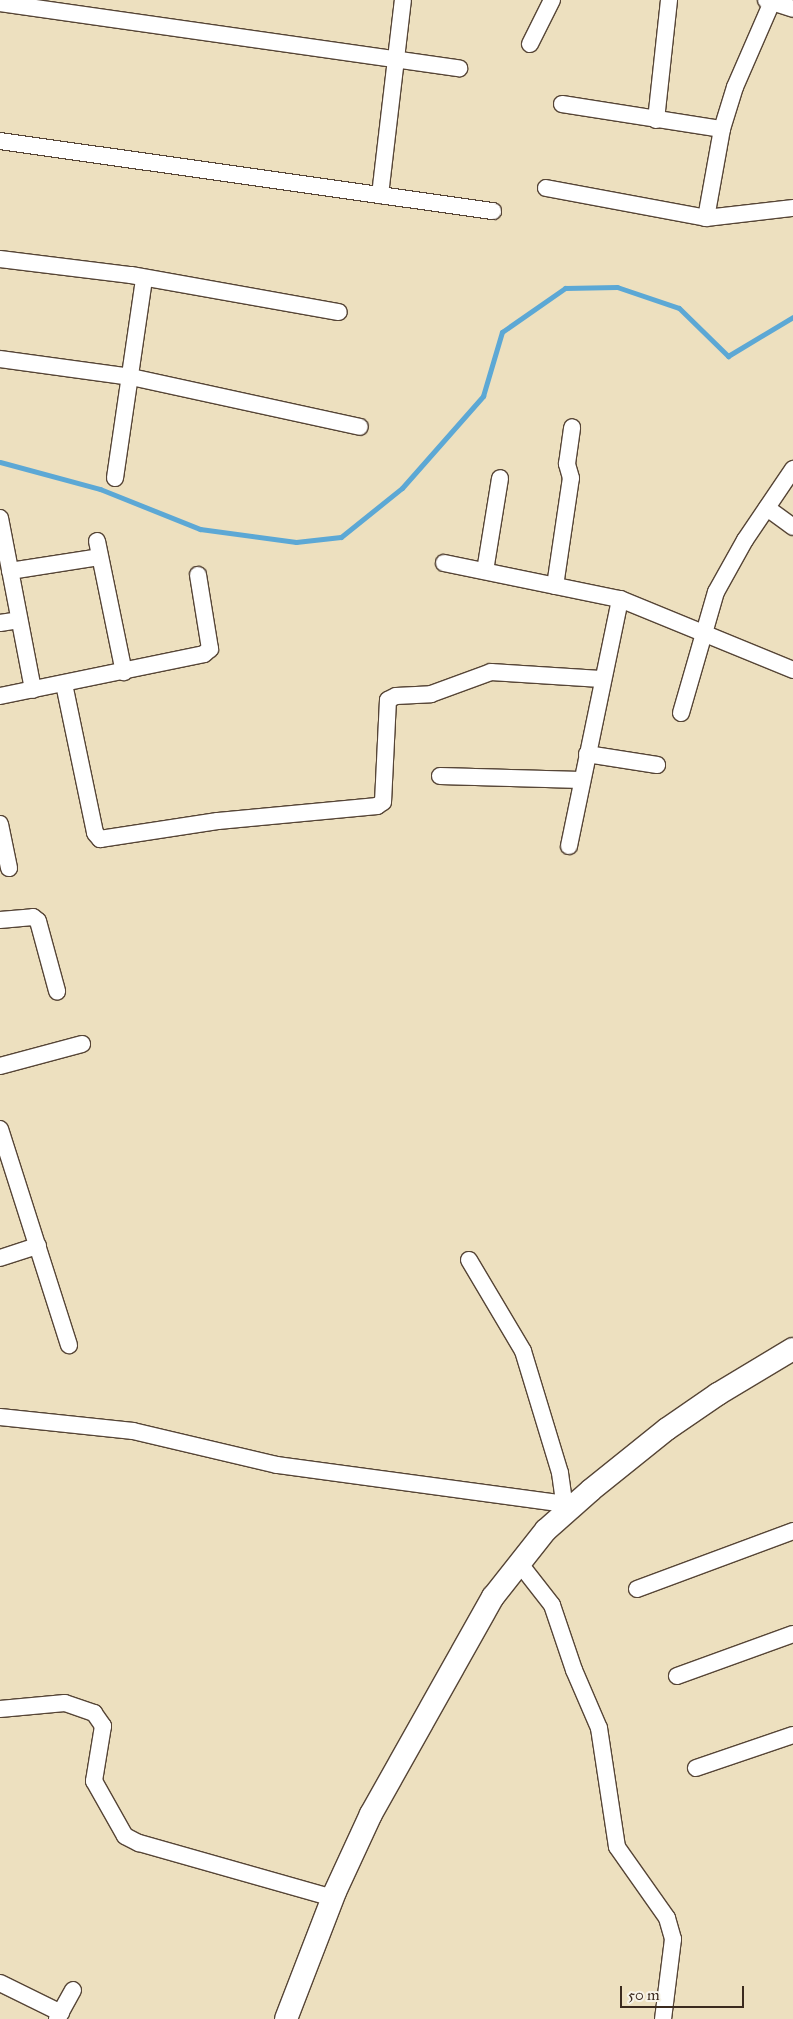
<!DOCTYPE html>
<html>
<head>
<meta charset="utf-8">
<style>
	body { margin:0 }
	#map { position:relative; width:793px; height:2019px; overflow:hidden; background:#ede0bf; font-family:"IM FELL Great Primer",serif }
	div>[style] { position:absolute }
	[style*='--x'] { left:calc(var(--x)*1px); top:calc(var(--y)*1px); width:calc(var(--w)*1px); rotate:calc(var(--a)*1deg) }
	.stream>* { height:5px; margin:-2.5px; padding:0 2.5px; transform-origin:2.5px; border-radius:2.5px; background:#5ca8d5 }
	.roads { filter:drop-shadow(1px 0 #564536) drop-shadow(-1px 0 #564536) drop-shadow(0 1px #564536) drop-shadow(0 -1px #564536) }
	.minor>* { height:16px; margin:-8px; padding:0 8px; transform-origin:8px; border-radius:8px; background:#fff }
	.secondary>* { height:22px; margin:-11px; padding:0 11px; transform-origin:11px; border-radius:11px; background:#fff }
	span { translate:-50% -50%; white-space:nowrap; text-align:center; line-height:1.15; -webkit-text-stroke:5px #f7f3e8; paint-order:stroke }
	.scale { position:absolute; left:620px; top:1986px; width:124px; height:22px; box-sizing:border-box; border:2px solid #3b2a1e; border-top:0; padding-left:6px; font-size:15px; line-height:18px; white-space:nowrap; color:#3b2a1e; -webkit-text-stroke:4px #f7f3e8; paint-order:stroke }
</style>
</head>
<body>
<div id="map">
	<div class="stream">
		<div style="--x:0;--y:462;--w:104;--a:15.1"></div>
		<div style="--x:100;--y:489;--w:108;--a:21.8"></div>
		<div style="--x:200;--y:529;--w:97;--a:7.7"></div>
		<div style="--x:296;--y:542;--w:45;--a:-6.3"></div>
		<div style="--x:341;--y:537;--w:78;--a:-38.8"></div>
		<div style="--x:402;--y:488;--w:123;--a:-48.6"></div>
		<div style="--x:483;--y:396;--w:67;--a:-73.5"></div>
		<div style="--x:502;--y:332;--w:77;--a:-34.9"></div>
		<div style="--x:565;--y:288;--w:52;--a:-1.1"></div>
		<div style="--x:617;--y:287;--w:65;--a:18.7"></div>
		<div style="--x:679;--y:308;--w:69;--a:44.4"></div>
		<div style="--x:728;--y:356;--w:76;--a:-31"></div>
	</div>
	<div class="roads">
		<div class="minor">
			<div style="--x:766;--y:0;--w:28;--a:18"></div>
			<div style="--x:0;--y:3;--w:464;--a:8.1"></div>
			<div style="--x:530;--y:44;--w:49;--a:-63.4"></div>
			<div style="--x:562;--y:104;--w:162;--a:8.9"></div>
			<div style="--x:722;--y:129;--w:44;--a:-72.8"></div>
			<div style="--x:735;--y:87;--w:93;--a:-66.5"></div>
			<div style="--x:656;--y:120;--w:121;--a:-83.8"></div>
			<div style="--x:0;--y:141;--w:498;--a:8.1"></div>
			<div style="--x:546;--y:188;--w:163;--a:10.6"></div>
			<div style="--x:706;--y:218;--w:88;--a:-6.6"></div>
			<div style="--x:380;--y:195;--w:196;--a:-83.3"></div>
			<div style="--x:706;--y:218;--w:90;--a:-79.8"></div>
			<div style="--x:0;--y:259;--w:132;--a:7"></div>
			<div style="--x:131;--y:275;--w:211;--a:10.1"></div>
			<div style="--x:0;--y:359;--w:132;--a:7.8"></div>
			<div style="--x:131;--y:377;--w:234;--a:12.3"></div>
			<div style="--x:115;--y:478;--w:202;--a:-81.7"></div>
			<div style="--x:767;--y:508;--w:32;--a:36"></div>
			<div style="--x:0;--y:518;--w:175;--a:79.1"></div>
			<div style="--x:97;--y:541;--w:134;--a:78.4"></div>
			<div style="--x:444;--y:563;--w:180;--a:11.6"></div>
			<div style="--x:620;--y:599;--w:187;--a:22.3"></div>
			<div style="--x:10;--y:571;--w:90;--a:-8.9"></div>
			<div style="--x:485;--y:571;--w:94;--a:-80.8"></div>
			<div style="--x:555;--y:586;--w:109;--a:-81.6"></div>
			<div style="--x:571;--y:478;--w:15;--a:-106"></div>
			<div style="--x:567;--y:464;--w:37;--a:-82"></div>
			<div style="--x:0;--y:623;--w:19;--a:-9"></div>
			<div style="--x:64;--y:684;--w:152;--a:78.2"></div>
			<div style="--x:95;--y:833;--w:8;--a:50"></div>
			<div style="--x:100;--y:839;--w:119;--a:-8.7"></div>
			<div style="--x:218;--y:821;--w:160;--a:-5.4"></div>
			<div style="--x:377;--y:806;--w:7;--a:-34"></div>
			<div style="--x:383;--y:802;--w:102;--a:-87.2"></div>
			<div style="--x:388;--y:700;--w:9;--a:-27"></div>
			<div style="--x:396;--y:696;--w:35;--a:-3"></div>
			<div style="--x:431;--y:694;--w:64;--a:-20.1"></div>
			<div style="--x:491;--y:672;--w:110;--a:3.6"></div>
			<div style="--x:0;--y:696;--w:208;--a:-11.6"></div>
			<div style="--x:204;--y:654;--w:8;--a:-40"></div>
			<div style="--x:210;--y:649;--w:75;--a:-99.2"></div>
			<div style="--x:681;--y:713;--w:126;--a:-73.9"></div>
			<div style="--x:716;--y:592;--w:60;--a:-60.9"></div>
			<div style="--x:745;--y:540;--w:86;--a:-55.9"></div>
			<div style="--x:587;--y:754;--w:71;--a:8.9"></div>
			<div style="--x:440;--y:776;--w:141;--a:1.6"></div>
			<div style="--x:0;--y:824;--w:45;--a:78.4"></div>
			<div style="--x:569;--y:846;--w:252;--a:-78.3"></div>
			<div style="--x:0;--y:920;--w:33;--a:-5"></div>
			<div style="--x:33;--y:917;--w:6;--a:39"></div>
			<div style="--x:38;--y:921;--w:73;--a:74.8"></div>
			<div style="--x:0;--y:1066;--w:85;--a:-15"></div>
			<div style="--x:0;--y:1129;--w:227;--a:72.3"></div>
			<div style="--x:0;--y:1258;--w:40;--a:-18"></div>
			<div style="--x:469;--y:1260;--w:106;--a:59.3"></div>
			<div style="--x:523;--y:1351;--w:127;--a:73.1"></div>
			<div style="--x:560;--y:1473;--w:30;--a:82"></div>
			<div style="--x:0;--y:1417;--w:134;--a:6"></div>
			<div style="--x:133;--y:1431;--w:148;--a:13.3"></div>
			<div style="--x:277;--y:1465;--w:300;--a:7.7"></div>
			<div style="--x:520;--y:1564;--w:52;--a:52"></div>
			<div style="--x:552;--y:1605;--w:69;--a:71.3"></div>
			<div style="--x:574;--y:1670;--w:63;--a:66.7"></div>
			<div style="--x:599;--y:1728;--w:120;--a:81.4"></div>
			<div style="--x:617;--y:1847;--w:87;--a:54.8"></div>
			<div style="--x:667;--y:1918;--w:22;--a:74"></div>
			<div style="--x:673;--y:1939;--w:81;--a:97.1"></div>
			<div style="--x:637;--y:1589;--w:166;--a:-20.4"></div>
			<div style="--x:677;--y:1676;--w:123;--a:-19.9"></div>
			<div style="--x:0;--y:1709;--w:65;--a:-5.3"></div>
			<div style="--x:65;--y:1703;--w:31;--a:19"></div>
			<div style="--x:94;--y:1713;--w:16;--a:55"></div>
			<div style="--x:103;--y:1726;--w:56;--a:99.3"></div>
			<div style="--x:94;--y:1781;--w:63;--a:60.6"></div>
			<div style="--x:125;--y:1836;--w:16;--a:27"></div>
			<div style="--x:139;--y:1843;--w:202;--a:15.8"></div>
			<div style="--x:696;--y:1768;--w:102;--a:-18.8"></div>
			<div style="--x:0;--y:1983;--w:68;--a:26.2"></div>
			<div style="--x:57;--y:2019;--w:33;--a:-61"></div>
		</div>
		<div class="secondary">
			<div style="--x:286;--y:2019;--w:136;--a:-68.9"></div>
			<div style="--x:335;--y:1892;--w:86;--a:-65.2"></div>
			<div style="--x:371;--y:1814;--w:249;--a:-60.7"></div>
			<div style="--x:493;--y:1597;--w:85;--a:-51.7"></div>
			<div style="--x:546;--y:1530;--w:60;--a:-41.6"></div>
			<div style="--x:591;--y:1490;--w:97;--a:-38.8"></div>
			<div style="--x:667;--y:1429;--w:62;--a:-34.5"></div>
			<div style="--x:718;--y:1394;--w:87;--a:-31"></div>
		</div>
	</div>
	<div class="scale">50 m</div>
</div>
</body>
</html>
